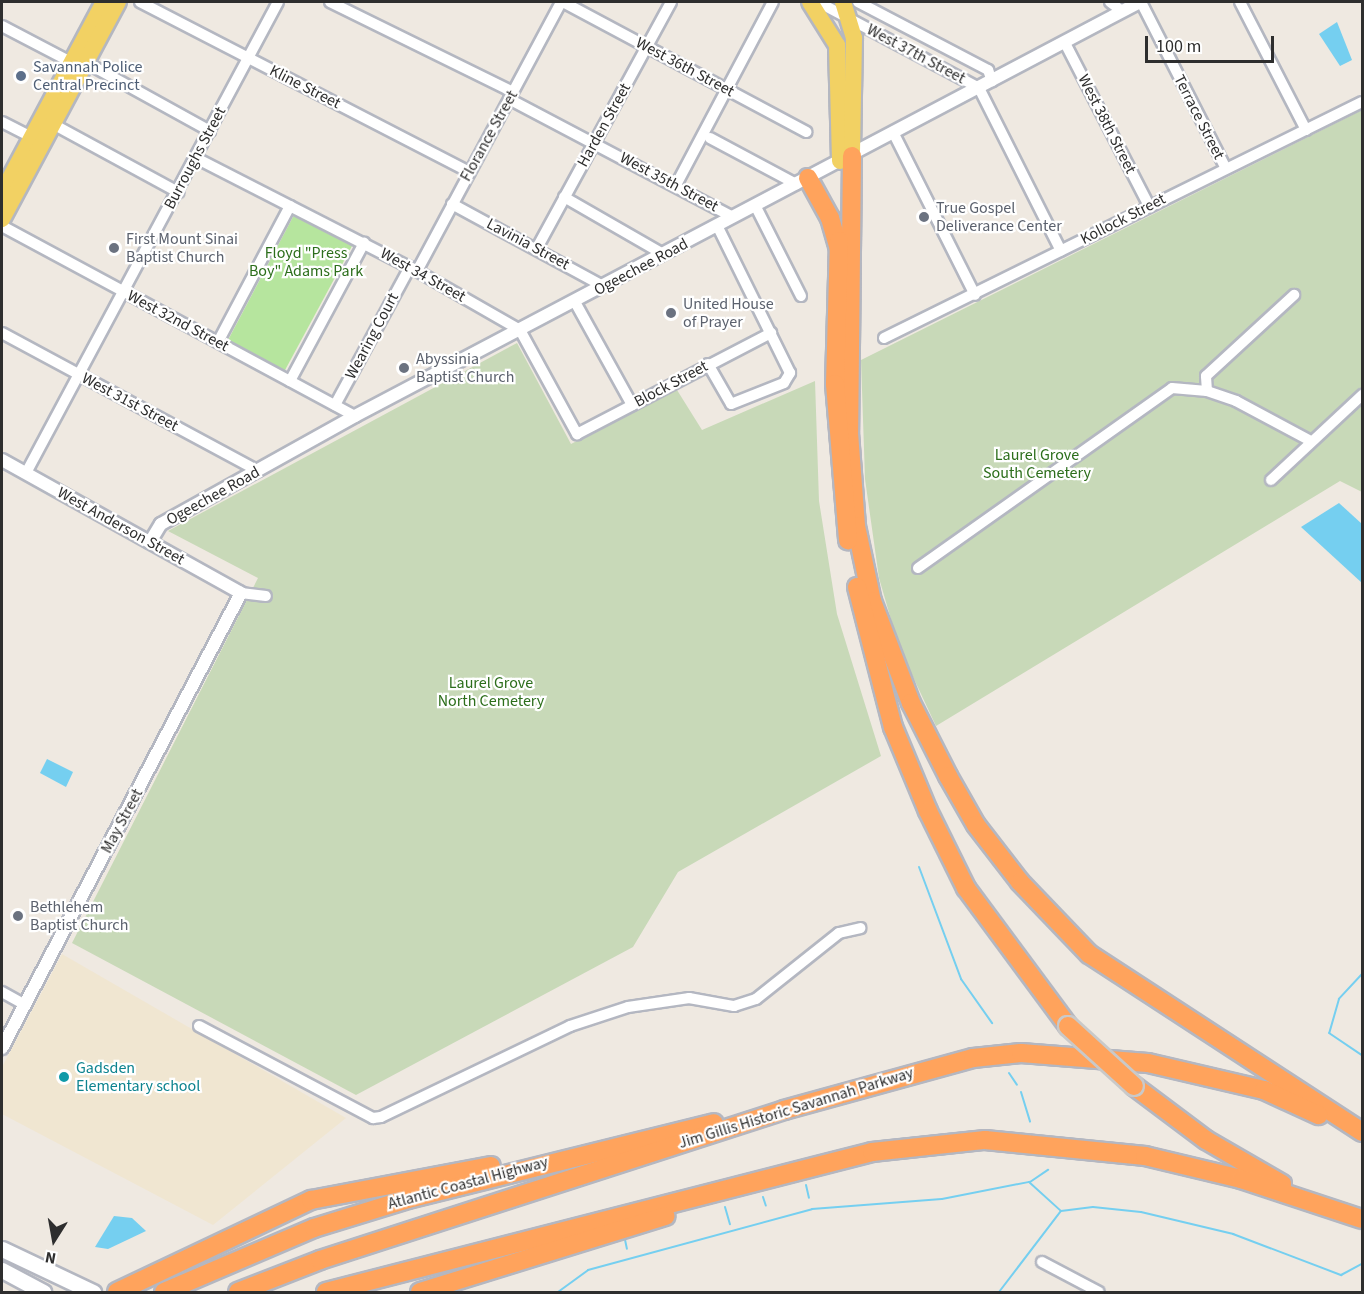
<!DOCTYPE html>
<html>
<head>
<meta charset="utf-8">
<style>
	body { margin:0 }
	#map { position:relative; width:1364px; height:1294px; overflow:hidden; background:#efe9e1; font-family:"Source Sans 3",sans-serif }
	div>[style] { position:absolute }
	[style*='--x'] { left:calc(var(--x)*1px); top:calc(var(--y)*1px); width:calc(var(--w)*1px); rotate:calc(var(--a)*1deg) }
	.education>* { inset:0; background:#f0e6d1 }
	.green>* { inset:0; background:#b6e59e }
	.cemetery>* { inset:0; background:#c8d9b8 }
	.water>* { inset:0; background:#75cff0 }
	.stream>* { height:2px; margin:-1px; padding:0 1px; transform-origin:1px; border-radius:1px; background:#75cff0 }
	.roads { filter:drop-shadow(2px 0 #b4b7c1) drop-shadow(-2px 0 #b4b7c1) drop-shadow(0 2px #b4b7c1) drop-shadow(0 -2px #b4b7c1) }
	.minor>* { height:10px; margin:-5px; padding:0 5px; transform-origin:5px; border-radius:5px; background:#fff }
	.tertiary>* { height:12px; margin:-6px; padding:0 6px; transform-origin:6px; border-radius:6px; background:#fff }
	.secondary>* { height:15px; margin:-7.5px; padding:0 7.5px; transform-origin:7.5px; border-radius:7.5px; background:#fff }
	.primary>* { height:16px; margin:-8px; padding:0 8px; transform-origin:8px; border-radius:8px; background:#f2d163 }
	.motorway>* { height:18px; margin:-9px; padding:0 9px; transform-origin:9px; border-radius:9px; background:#ffa35c }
	.bridges { filter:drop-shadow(2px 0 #c9c9c9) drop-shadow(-2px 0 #c9c9c9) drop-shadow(0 2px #c9c9c9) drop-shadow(0 -2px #c9c9c9) }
	.motorway-bridge>* { height:18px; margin:-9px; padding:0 9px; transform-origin:9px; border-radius:9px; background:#ffa35c }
	.dots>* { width:16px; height:16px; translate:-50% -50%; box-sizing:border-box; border:3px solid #fff; border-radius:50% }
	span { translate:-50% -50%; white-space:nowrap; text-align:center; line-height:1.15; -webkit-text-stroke:4.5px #fff; paint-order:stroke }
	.street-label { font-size:16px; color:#2e2e2e }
	.service-label { font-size:16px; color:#4e5e75 }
	.left { translate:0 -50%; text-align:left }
	.worship-label { font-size:16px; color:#5b616d }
	.park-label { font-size:16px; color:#2c6e1b }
	.culture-label { font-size:16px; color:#0d838f }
	.frame { position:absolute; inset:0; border:3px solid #2e2e2e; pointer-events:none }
	.north { position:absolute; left:24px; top:1210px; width:60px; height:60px; -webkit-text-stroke:4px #fff; paint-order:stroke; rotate:191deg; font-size:16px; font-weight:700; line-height:24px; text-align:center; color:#2e2e2e }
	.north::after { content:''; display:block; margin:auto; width:21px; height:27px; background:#2e2e2e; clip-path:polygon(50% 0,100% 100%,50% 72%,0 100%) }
	.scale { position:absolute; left:1145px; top:36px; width:129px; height:27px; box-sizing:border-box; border:3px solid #2e2e2e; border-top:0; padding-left:8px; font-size:18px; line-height:21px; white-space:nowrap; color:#2e2e2e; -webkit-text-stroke:4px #fff; paint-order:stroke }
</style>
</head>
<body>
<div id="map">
	<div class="education">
		<div style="clip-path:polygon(62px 954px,346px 1118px,213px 1225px,2px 1114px,2px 1067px)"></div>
	</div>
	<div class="green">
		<div style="clip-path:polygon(294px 215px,352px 246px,284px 372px,227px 342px)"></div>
	</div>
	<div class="cemetery">
		<div style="clip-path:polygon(1362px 110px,1362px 492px,1340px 481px,936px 726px,899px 647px,879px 578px,865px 479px,861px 360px)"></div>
		<div style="clip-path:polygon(517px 343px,571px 444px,677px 390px,702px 430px,815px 381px,819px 501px,837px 614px,881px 756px,678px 872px,633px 947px,356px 1095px,72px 943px,258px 578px,168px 531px)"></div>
	</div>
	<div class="water">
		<div style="clip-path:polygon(1337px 22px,1352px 60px,1340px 66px,1319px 34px)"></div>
		<div style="clip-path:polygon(1339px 503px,1362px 524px,1362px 583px,1301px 527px)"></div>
		<div style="clip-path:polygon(47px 759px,73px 772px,66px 787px,40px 773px)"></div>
		<div style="clip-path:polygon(114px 1216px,132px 1218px,146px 1231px,108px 1249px,95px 1247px)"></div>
	</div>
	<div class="stream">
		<div style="--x:919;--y:867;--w:120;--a:69.4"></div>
		<div style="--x:961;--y:979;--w:54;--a:54.8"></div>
		<div style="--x:1362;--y:974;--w:34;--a:133"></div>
		<div style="--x:1339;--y:999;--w:35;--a:106"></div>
		<div style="--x:1329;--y:1033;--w:40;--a:34"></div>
		<div style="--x:1009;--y:1073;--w:14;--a:56"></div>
		<div style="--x:1021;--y:1092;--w:31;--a:73"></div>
		<div style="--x:1030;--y:1182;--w:22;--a:-34"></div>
		<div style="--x:806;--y:1185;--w:13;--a:77"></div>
		<div style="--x:763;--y:1197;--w:9;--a:72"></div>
		<div style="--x:725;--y:1207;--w:18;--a:74"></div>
		<div style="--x:624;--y:1235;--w:14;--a:78"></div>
		<div style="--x:558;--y:1292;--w:37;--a:-36"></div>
		<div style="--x:588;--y:1270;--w:232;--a:-15.2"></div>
		<div style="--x:812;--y:1209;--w:130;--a:-4.4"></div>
		<div style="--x:942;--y:1199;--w:89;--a:-11.1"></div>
		<div style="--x:1029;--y:1182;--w:43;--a:42.2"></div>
		<div style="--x:999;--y:1292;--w:102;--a:-52.6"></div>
		<div style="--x:1061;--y:1211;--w:32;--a:-7"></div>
		<div style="--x:1093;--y:1207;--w:48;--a:5.9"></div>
		<div style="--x:1141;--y:1212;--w:95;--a:13.4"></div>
		<div style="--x:1233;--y:1234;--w:116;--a:20.8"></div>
		<div style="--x:1341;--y:1275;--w:24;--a:-28"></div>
	</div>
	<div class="roads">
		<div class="minor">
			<div style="--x:140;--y:2;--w:371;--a:27.3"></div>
			<div style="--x:330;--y:2;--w:204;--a:26.2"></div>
			<div style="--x:563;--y:2;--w:276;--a:28.1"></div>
			<div style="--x:818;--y:2;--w:183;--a:28.1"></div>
			<div style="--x:979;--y:88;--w:182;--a:63.3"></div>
			<div style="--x:858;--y:2;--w:147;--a:27.6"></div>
			<div style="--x:988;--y:70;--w:12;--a:70"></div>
			<div style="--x:1110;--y:2;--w:15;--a:37"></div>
			<div style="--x:1141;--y:2;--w:185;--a:63"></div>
			<div style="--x:1240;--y:2;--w:144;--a:62.7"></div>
			<div style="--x:2;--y:26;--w:78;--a:27.6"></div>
			<div style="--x:1065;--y:43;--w:183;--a:62.7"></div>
			<div style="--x:85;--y:62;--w:143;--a:28.9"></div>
			<div style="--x:509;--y:99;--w:253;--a:27.8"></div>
			<div style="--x:2;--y:122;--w:33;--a:27"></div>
			<div style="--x:51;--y:123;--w:145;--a:28.5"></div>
			<div style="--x:894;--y:134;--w:180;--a:63.3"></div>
			<div style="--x:710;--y:138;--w:98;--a:28.1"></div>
			<div style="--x:196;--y:158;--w:248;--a:27.1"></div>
			<div style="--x:417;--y:271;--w:119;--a:29.8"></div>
			<div style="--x:520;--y:330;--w:119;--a:61.3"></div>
			<div style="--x:577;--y:434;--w:219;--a:-27.5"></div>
			<div style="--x:676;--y:185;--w:207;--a:-62.1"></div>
			<div style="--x:564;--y:197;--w:114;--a:29.9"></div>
			<div style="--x:452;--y:204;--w:172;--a:28.5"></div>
			<div style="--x:755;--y:205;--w:102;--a:63.2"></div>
			<div style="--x:2;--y:226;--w:401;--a:28.3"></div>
			<div style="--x:537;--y:248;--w:280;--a:-61.4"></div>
			<div style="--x:417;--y:271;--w:305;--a:-61.8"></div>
			<div style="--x:575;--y:302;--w:118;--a:61"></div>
			<div style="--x:2;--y:333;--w:291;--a:28.3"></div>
			<div style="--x:884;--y:338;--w:533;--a:-26.28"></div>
			<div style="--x:218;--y:342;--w:154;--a:-62.1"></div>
			<div style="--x:708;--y:364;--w:46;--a:60.1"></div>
			<div style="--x:731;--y:404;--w:57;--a:-21.6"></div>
			<div style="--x:784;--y:383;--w:12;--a:-59"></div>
			<div style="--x:790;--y:373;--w:163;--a:-116.3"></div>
			<div style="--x:290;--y:381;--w:157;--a:-61.8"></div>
			<div style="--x:1207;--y:391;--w:15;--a:-94"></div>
			<div style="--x:1206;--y:376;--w:120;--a:-42.6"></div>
			<div style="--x:335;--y:405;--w:157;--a:-61.5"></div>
			<div style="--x:26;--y:473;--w:534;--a:-61.85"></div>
			<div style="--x:1271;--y:480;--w:125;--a:-43"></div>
			<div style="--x:918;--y:568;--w:311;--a:-35.3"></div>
			<div style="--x:1172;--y:388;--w:35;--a:5"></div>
			<div style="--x:1207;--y:391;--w:31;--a:19"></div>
			<div style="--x:1236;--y:401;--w:85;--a:28.1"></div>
			<div style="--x:241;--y:593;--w:25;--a:7"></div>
			<div style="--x:2;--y:992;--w:26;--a:29"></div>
			<div style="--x:199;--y:1026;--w:197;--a:27.9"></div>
			<div style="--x:373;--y:1118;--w:8;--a:-7"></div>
			<div style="--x:381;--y:1117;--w:210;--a:-25.7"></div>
			<div style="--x:570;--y:1026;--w:61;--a:-18.1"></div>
			<div style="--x:628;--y:1007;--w:62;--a:-8.4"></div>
			<div style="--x:689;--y:998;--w:46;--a:10.1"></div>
			<div style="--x:734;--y:1006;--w:23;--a:-18"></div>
			<div style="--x:756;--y:999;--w:106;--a:-38.5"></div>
			<div style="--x:839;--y:933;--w:22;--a:-13"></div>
			<div style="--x:1042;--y:1262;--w:64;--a:27.8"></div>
		</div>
		<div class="tertiary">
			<div style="--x:2;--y:460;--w:274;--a:29.1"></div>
			<div style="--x:241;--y:593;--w:514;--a:117.71"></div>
			<div style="--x:150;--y:542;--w:21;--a:-59"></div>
			<div style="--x:161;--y:524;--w:222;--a:-29.1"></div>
			<div style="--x:355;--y:416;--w:887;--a:-27.81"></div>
		</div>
		<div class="secondary">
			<div style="--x:2;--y:1249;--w:101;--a:25.3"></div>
			<div style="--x:2;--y:1270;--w:47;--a:28.2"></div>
		</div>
		<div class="primary">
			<div style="--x:810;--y:2;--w:51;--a:57.9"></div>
			<div style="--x:837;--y:45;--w:116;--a:88.5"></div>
			<div style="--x:843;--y:2;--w:38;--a:73"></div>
			<div style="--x:854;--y:38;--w:118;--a:91"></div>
			<div style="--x:2;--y:193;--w:217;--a:-61.9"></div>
			<div style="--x:2;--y:219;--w:246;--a:-61.9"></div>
		</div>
		<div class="motorway">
			<div style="--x:852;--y:156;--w:277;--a:90.6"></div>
			<div style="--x:849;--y:433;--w:93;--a:85.7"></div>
			<div style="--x:856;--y:526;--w:77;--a:78"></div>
			<div style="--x:872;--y:601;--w:109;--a:69.1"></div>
			<div style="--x:911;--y:703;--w:82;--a:63.1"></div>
			<div style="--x:948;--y:776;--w:56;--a:60.3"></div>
			<div style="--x:976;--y:825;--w:72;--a:52.3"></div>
			<div style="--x:1020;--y:882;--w:100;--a:46.2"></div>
			<div style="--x:1089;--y:954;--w:326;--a:33.1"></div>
			<div style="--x:808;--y:178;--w:46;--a:61.2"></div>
			<div style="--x:830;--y:218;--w:32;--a:74"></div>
			<div style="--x:839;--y:241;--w:143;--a:91.6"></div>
			<div style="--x:835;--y:384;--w:157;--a:85.2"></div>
			<div style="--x:857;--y:587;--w:145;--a:75.6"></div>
			<div style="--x:893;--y:727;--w:91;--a:67.4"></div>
			<div style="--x:928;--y:811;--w:86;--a:63.7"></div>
			<div style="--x:966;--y:888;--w:172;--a:53.5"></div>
			<div style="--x:1134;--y:1086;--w:90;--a:36.9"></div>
			<div style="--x:1206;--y:1140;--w:88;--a:30.1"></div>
			<div style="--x:117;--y:1292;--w:215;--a:-25.4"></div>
			<div style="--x:311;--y:1200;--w:183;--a:-10.7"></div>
			<div style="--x:164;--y:1292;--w:163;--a:-23.1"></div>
			<div style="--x:314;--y:1228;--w:98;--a:-17.1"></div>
			<div style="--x:408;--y:1199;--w:315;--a:-13.9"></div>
			<div style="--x:238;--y:1292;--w:88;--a:-21.3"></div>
			<div style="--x:320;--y:1260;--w:488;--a:-17.9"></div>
			<div style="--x:784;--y:1110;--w:196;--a:-15.4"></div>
			<div style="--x:973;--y:1058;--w:48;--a:-5.9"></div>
			<div style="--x:1021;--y:1053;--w:127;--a:4.5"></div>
			<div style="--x:1148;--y:1063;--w:119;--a:13.1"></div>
			<div style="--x:1264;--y:1090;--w:60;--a:24.8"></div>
			<div style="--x:326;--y:1292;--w:564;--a:-14.38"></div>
			<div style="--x:872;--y:1152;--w:114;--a:-6.1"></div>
			<div style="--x:985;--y:1140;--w:161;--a:5.7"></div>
			<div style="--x:1145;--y:1156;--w:99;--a:13.5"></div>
			<div style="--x:1241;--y:1179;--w:127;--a:18.3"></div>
			<div style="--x:420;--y:1292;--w:257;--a:-17.2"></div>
		</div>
	</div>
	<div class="bridges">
		<div class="motorway-bridge">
			<div style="--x:1068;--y:1026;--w:89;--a:42.3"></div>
		</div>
	</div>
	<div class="dots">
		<div style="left:21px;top:76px;background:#5c6f8a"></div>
		<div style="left:924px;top:217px;background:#6b7280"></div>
		<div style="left:114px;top:248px;background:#6b7280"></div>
		<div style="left:671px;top:313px;background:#6b7280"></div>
		<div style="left:404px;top:368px;background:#6b7280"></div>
		<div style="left:18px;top:916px;background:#6b7280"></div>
		<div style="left:64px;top:1077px;background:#0f9aa8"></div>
	</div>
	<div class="street-label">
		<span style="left:916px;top:54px;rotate:28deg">West 37th Street</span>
		<span style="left:685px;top:67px;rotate:28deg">West 36th Street</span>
		<span style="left:305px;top:87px;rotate:27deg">Kline Street</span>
		<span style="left:1199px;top:117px;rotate:63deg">Terrace Street</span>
		<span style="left:1107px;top:124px;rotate:63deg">West 38th Street</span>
		<span style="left:604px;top:125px;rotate:-61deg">Harden Street</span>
		<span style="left:489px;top:136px;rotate:-61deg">Florance Street</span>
		<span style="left:195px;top:158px;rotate:-62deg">Burroughs Street</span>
		<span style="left:669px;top:182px;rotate:28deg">West 35th Street</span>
		<span style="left:1123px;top:219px;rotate:-27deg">Kollock Street</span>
		<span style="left:528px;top:244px;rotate:28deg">Lavinia Street</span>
		<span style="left:641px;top:267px;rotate:-28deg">Ogeechee Road</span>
		<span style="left:423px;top:275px;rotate:29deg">West 34 Street</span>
		<span style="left:178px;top:321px;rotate:28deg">West 32nd Street</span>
		<span style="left:372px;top:336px;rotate:-62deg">Wearing Court</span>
		<span style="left:671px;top:384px;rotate:-28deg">Block Street</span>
		<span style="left:130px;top:402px;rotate:28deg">West 31st Street</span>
		<span style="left:213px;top:496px;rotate:-29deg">Ogeechee Road</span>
		<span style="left:121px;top:526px;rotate:29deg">West Anderson Street</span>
		<span style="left:122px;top:821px;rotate:-62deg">May Street</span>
		<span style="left:796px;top:1108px;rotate:-17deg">Jim Gillis Historic Savannah Parkway</span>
		<span style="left:468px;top:1183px;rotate:-15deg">Atlantic Coastal Highway</span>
	</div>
	<div class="service-label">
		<span class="left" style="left:33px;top:76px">Savannah Police<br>Central Precinct</span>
	</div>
	<div class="worship-label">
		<span class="left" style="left:936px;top:217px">True Gospel<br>Deliverance Center</span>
		<span class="left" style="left:126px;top:248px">First Mount Sinai<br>Baptist Church</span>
		<span class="left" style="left:683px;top:313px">United House<br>of Prayer</span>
		<span class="left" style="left:416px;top:368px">Abyssinia<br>Baptist Church</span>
		<span class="left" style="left:30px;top:916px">Bethlehem<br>Baptist Church</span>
	</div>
	<div class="park-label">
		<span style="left:306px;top:262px">Floyd "Press<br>Boy" Adams Park</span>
		<span style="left:1037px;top:464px">Laurel Grove<br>South Cemetery</span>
		<span style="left:491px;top:692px">Laurel Grove<br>North Cemetery</span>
	</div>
	<div class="culture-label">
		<span class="left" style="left:76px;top:1077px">Gadsden<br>Elementary school</span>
	</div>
	<div class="frame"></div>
	<div class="north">N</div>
	<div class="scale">100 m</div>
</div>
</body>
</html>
